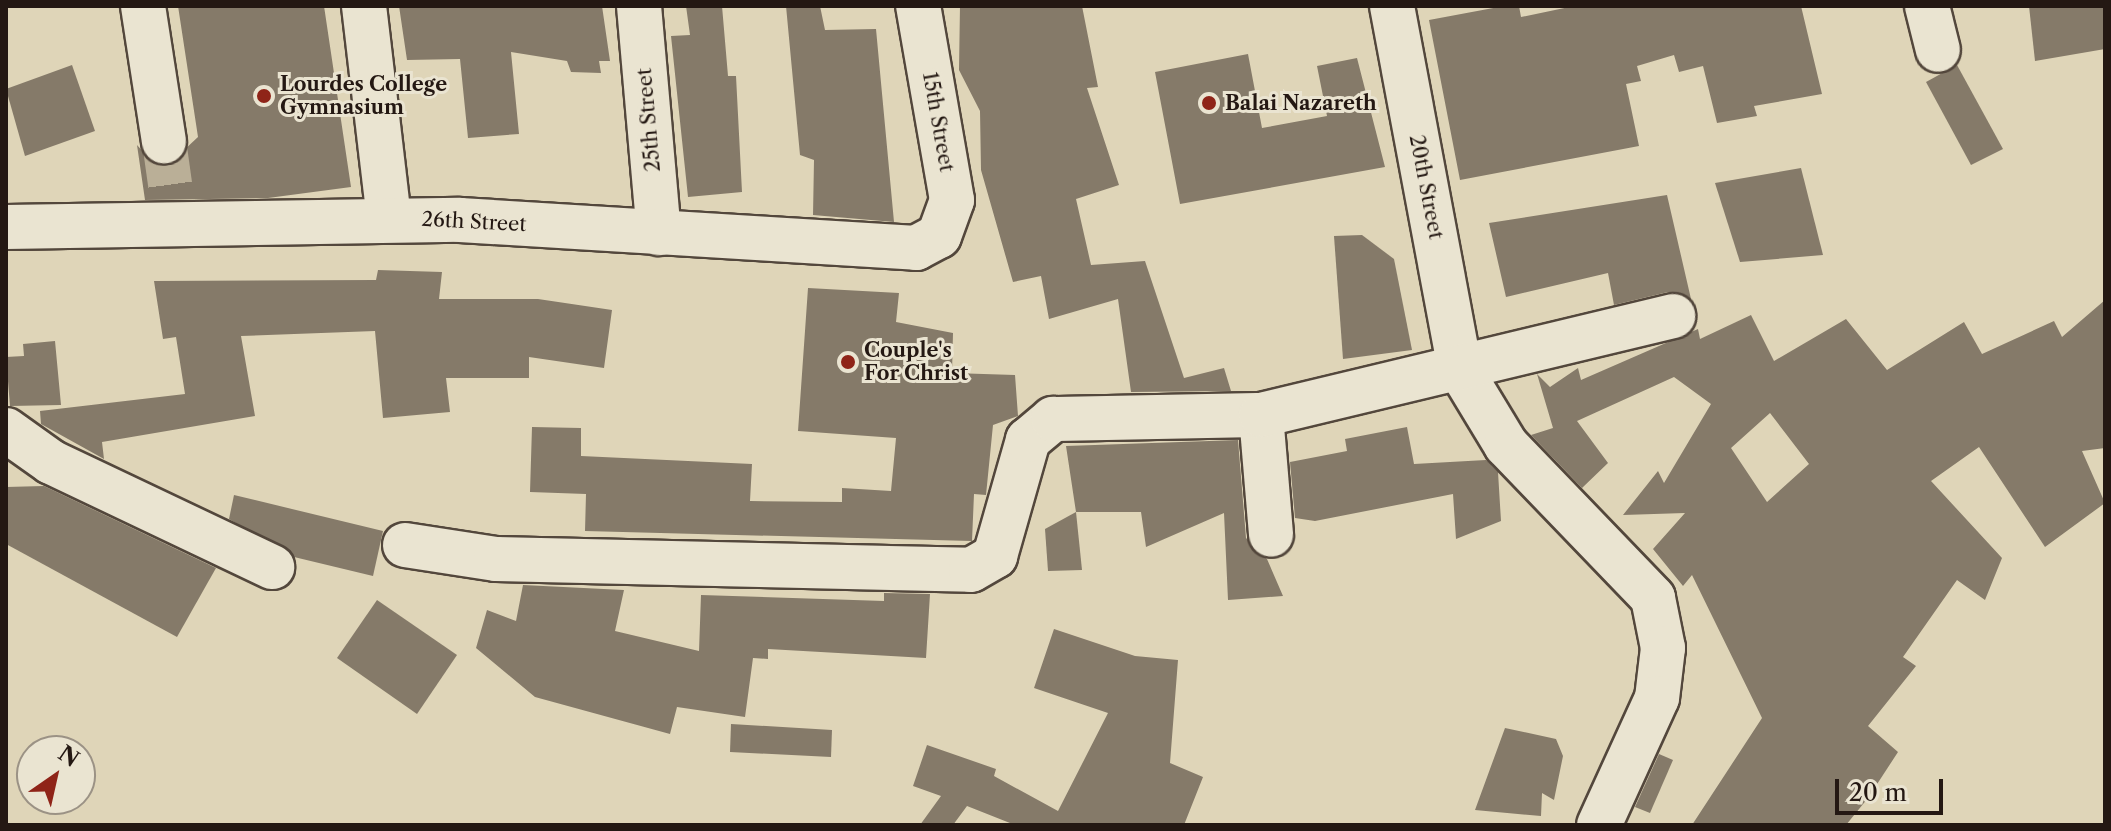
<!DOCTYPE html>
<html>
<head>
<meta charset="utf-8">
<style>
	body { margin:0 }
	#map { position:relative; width:2111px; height:831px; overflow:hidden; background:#dfd5b8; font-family:"Libre Caslon Text",serif }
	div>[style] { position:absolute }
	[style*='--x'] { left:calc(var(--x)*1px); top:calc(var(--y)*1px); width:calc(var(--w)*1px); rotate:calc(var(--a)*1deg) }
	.building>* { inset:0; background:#857a69 }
	.minor-tunnel>* { height:44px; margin-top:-22px; transform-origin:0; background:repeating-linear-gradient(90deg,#baaf97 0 44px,transparent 0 66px) }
	.roads { filter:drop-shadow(2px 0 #53473c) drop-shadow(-2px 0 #53473c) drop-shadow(0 2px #53473c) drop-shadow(0 -2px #53473c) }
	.minor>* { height:44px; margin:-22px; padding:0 22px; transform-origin:22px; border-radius:22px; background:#eae4d1 }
	.dots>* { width:22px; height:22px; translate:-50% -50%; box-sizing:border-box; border:4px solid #eae4d1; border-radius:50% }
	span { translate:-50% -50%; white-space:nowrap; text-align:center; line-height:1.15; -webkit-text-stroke:6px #eae4d1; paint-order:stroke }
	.poi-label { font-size:20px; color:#241813; font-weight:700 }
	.left { translate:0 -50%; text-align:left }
	.street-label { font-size:20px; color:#241813 }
	.frame { position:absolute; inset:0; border:8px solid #241813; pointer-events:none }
	.north { position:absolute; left:16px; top:735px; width:80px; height:80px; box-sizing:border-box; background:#eae4d1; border:2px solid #9b9285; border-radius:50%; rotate:34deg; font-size:22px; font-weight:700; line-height:32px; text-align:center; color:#241813 }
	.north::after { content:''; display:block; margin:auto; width:28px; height:36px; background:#8f2418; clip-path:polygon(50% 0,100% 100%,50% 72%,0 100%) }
	.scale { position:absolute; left:1835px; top:779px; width:108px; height:36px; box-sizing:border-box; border:4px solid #241813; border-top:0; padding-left:10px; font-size:24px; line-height:28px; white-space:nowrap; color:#241813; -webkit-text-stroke:6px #eae4d1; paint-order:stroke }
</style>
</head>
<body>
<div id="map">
	<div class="building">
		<div style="clip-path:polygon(178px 6px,324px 6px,351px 187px,268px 198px,145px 200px,137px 145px,154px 164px,167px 166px,198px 137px)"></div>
		<div style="clip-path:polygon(399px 6px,602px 6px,610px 61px,599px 61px,601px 73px,571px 72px,567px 61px,511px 52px,519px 134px,468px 138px,460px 59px,407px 60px)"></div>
		<div style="clip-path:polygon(686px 6px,722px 6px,728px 76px,736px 76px,742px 192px,688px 197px,671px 36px,690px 35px)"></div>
		<div style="clip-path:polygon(786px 6px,820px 6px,825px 30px,876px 29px,894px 222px,813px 215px,814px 160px,800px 155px)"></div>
		<div style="clip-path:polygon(960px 6px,1082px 6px,1098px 87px,1087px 88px,1119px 185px,1076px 199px,1091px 265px,1145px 261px,1184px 378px,1224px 368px,1231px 391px,1131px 392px,1118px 299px,1049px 319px,1041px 276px,1013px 282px,981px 170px,980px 111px,959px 70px)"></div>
		<div style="clip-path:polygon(1504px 6px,1519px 6px,1521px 17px,1574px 6px,1801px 6px,1822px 94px,1754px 106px,1757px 116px,1717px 123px,1703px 66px,1679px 72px,1674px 55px,1637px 66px,1641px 81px,1626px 84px,1639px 146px,1460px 180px,1429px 20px)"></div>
		<div style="clip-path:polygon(2029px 6px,2105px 6px,2105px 49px,2035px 61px)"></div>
		<div style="clip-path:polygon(1248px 54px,1262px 128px,1327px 116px,1317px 66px,1357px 58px,1385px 167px,1180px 204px,1155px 72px)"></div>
		<div style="clip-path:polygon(72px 65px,95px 131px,25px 156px,6px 89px)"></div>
		<div style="clip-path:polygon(1957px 65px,2003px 149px,1971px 165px,1926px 82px)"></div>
		<div style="clip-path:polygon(1801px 168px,1823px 255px,1740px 262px,1715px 183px)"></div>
		<div style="clip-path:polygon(1667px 195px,1691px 299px,1668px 292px,1614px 305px,1608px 273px,1506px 297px,1489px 223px)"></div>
		<div style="clip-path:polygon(1362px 235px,1394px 259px,1412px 350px,1343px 359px,1334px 236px)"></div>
		<div style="clip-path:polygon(378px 270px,442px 272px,439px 299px,538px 299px,612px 310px,604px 368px,529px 357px,529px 378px,446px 378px,450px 412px,383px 418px,375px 331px,241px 336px,255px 416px,102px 442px,104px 459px,41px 424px,40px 411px,185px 394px,176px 337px,163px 339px,154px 281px,376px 280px)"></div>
		<div style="clip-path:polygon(808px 288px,899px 293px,896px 322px,953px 333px,952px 373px,1015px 375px,1018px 416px,993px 425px,986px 495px,974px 494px,972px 541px,585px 531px,586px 494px,530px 492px,532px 427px,581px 428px,581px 456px,752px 464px,750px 501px,842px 502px,842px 488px,891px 491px,896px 438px,798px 431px)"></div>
		<div style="clip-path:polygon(evenodd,2105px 300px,2105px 448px,2082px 451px,2105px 503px,2045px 547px,1979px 447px,1931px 481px,2002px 558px,1985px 600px,1957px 580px,1903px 657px,1916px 666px,1868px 726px,1898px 752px,1868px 798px,1846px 825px,1692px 825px,1762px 718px,1692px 575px,1683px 586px,1653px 549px,1685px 513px,1623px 515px,1658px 471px,1664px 483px,1711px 404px,1674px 377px,1577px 421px,1608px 463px,1582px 488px,1531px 435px,1553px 428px,1537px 374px,1550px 387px,1578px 368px,1581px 380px,1698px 329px,1700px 339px,1751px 315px,1774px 361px,1846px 319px,1887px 370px,1964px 322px,1982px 354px,2054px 321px,2062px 337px,2105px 300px,1770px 413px,1809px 464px,1767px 502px,1731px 448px,1770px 413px)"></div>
		<div style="clip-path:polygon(55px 341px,61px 405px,10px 406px,6px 357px,24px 356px,23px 344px)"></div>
		<div style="clip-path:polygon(1407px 427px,1414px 464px,1486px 460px,1498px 472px,1501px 521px,1456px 539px,1453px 494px,1315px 521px,1295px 518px,1290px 462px,1347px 451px,1345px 439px)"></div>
		<div style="clip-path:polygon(1238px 440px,1246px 538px,1267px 559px,1283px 596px,1228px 600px,1224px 513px,1146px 547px,1141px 512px,1076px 512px,1066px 446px)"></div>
		<div style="clip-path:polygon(44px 486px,216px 568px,177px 637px,6px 544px,6px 487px)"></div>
		<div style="clip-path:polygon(234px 495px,383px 531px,373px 576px,294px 557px,229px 519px)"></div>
		<div style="clip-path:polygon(1076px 512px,1082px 570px,1048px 571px,1045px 529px)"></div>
		<div style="clip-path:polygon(523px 585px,624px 590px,615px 631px,699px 651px,701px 595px,884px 601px,884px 593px,930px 594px,926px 658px,768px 649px,768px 659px,753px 658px,745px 717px,677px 707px,670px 734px,535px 697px,476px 648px,487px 610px,516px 621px)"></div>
		<div style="clip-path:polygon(377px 600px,457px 655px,417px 714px,337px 658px)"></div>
		<div style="clip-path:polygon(1054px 629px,1135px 656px,1178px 660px,1170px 763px,1203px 777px,1184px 825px,1015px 825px,967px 806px,953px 825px,920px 825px,941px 796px,913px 786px,927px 745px,996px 769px,994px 776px,1058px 811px,1108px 713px,1034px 688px)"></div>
		<div style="clip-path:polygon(731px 724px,832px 730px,831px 757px,730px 752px)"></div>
		<div style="clip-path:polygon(1505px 728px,1556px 739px,1563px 756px,1554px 800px,1542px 793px,1541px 816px,1475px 810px)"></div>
		<div style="clip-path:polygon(1659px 754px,1673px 760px,1650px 813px,1635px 807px)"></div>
	</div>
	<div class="minor-tunnel">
		<div style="--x:164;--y:141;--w:58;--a:82"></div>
	</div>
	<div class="roads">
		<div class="minor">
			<div style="--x:143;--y:6;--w:137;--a:81.2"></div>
			<div style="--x:364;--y:6;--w:213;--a:83.3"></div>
			<div style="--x:639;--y:6;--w:228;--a:85"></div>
			<div style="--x:1392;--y:6;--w:369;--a:79.4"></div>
			<div style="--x:1460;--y:369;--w:89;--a:58.8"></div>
			<div style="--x:1506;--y:445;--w:212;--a:46.1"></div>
			<div style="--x:1653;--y:598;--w:51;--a:78.7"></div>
			<div style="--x:1663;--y:648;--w:50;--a:96.8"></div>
			<div style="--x:1657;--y:698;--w:140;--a:114.5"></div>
			<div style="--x:1927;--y:6;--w:45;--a:76"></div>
			<div style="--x:6;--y:227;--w:454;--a:-0.9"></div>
			<div style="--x:460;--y:220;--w:457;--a:3.5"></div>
			<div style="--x:916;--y:248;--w:26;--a:-28"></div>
			<div style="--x:939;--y:236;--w:38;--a:-70"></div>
			<div style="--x:952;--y:200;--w:197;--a:-99.9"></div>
			<div style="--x:1261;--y:415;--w:120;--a:85.2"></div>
			<div style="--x:6;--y:430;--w:55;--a:35.4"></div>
			<div style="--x:51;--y:462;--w:245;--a:25.4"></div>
			<div style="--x:405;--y:545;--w:92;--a:8.7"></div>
			<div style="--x:496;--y:559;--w:475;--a:1.3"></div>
			<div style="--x:971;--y:570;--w:28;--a:-30"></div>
			<div style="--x:995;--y:556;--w:121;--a:-74.1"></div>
			<div style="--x:1028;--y:440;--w:33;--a:-40"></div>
			<div style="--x:1053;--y:419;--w:208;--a:-1.1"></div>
			<div style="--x:1261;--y:415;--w:424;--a:-13.5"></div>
		</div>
	</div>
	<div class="dots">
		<div style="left:264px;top:96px;background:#8f2418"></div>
		<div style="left:1209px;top:103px;background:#8f2418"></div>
		<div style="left:848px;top:362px;background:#8f2418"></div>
	</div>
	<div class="poi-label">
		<span class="left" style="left:280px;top:96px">Lourdes College<br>Gymnasium</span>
		<span class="left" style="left:1225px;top:103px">Balai Nazareth</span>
		<span class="left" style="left:864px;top:362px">Couple's<br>For Christ</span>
	</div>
	<div class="street-label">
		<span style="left:649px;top:120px;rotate:-95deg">25th Street</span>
		<span style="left:938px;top:122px;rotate:80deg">15th Street</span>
		<span style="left:1426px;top:187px;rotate:79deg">20th Street</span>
		<span style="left:474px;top:222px;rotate:3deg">26th Street</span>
	</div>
	<div class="frame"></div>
	<div class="north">N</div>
	<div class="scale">20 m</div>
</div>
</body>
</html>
